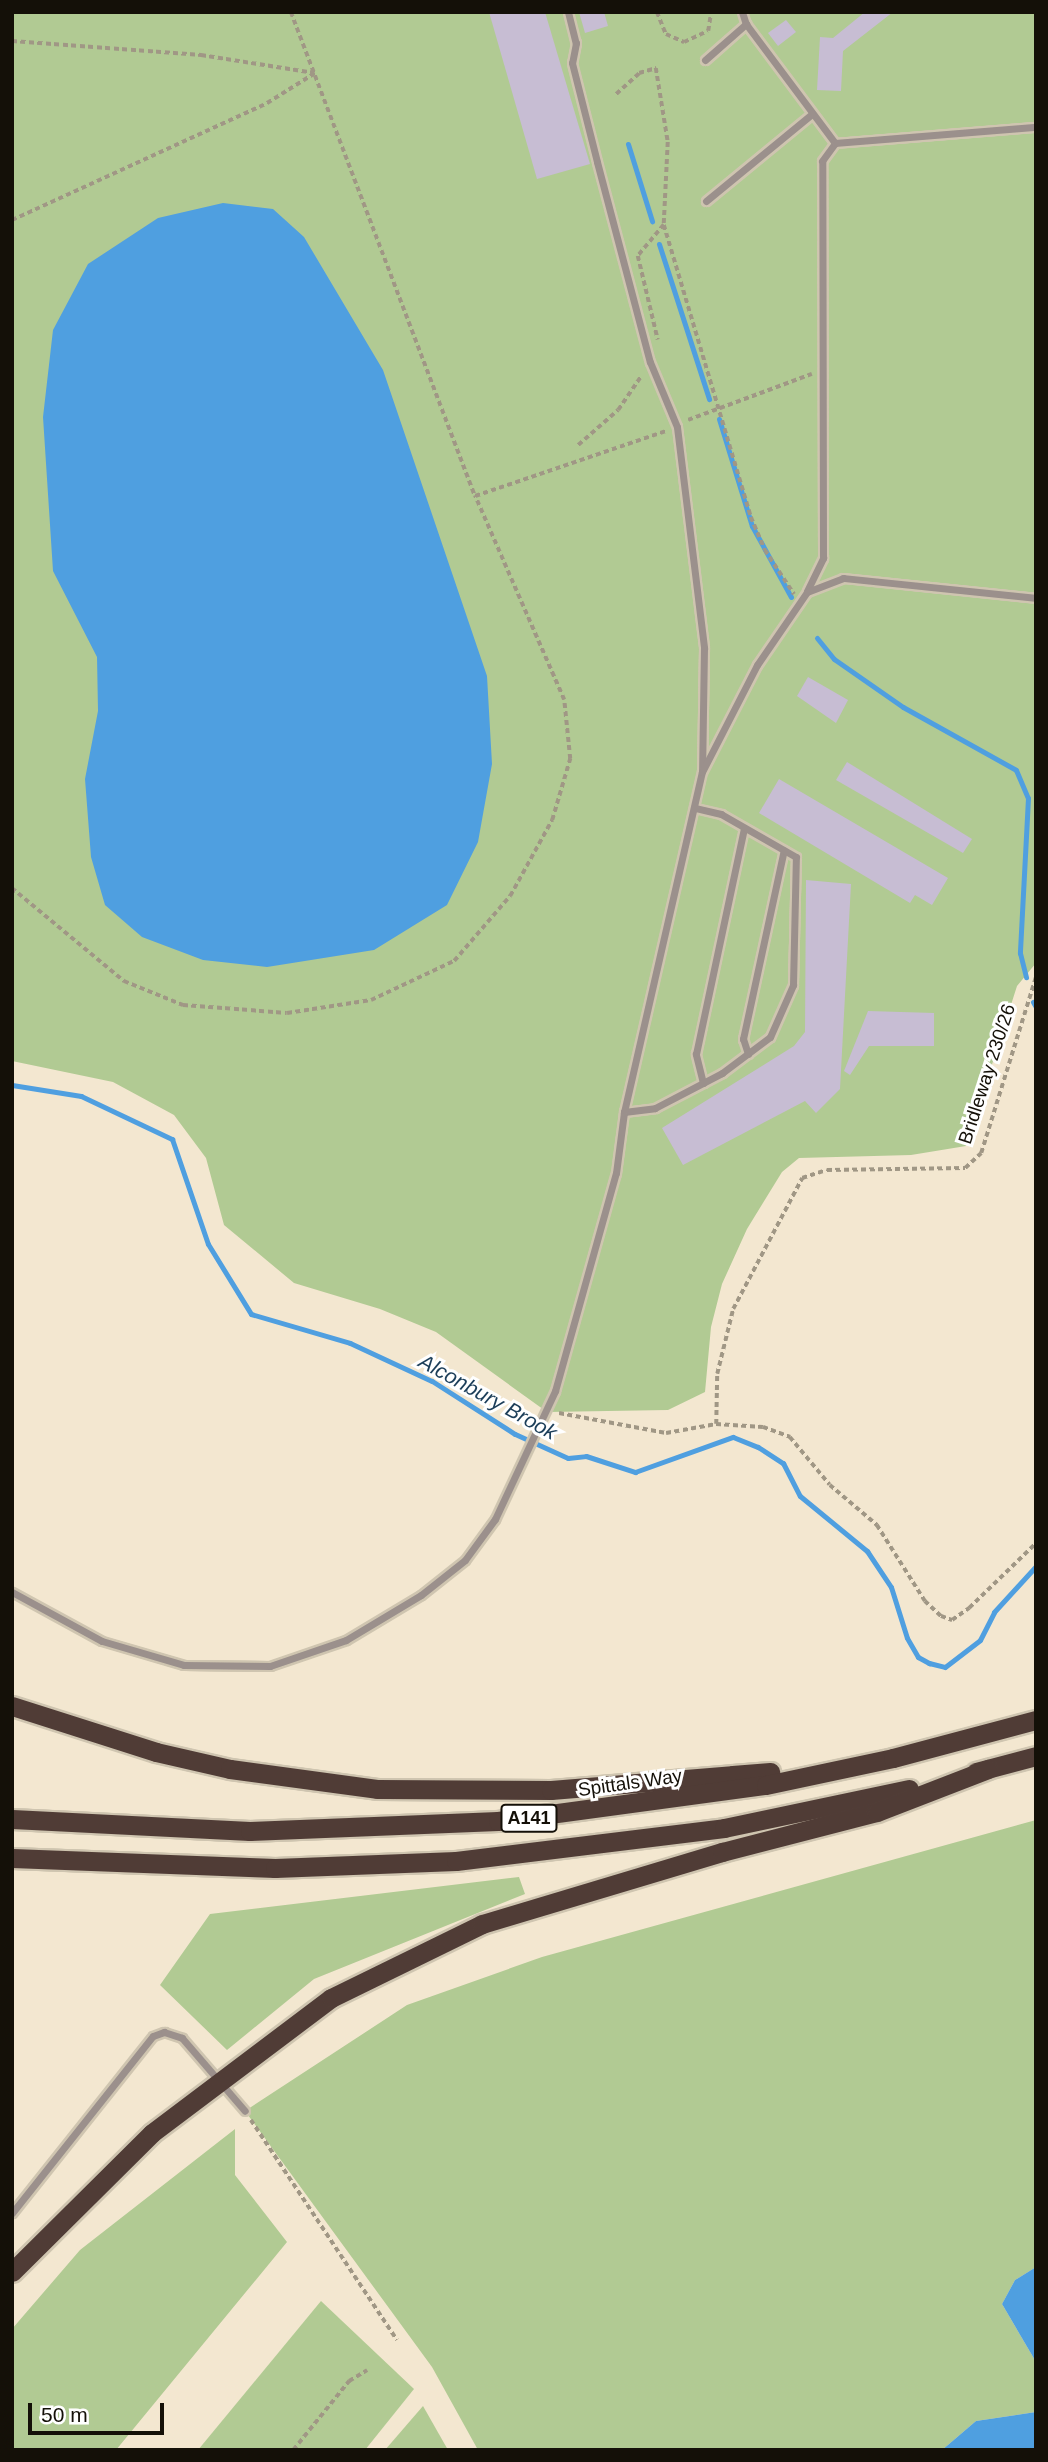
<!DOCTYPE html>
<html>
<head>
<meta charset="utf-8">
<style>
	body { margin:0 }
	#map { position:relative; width:1048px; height:2462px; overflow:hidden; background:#f3e7d0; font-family:Helvetica,sans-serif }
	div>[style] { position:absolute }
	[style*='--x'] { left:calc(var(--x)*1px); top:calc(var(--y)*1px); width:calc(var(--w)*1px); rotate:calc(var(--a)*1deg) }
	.green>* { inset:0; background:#b1ca93 }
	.water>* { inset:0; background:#4f9fe0 }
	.stream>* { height:5px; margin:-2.5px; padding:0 2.5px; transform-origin:2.5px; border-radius:2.5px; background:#4f9fe0 }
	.building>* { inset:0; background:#c7bdd3 }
	.path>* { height:3.5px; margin-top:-1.75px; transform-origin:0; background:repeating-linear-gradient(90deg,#a09785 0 5px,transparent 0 8.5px) }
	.roads { filter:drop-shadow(2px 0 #cfc5b0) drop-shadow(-2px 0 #cfc5b0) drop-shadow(0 2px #cfc5b0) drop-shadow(0 -2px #cfc5b0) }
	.service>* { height:7px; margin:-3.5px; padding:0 3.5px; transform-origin:3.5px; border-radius:3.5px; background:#9b908c }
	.trunk>* { height:19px; margin:-9.5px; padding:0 9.5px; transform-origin:9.5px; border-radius:9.5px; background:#503c36 }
	span { translate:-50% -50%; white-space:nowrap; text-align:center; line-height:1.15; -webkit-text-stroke:6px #fff; paint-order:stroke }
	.shield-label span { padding:2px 5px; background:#fff; border:2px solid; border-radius:5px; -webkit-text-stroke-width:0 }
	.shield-label { font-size:18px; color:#141008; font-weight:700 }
	.street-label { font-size:19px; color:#141008 }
	.water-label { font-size:21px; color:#1c3e59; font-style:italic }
	.frame { position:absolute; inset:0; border:14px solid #141008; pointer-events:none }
	.scale { position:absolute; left:28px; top:2403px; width:136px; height:32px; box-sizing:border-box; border:4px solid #141008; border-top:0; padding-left:9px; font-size:21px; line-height:24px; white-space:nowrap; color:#141008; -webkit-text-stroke:5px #fff; paint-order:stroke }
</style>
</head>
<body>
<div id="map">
	<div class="green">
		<div style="clip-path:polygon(12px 12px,1036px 12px,1036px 963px,1017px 986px,966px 1146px,911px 1155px,799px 1158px,782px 1172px,747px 1229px,722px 1284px,711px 1327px,705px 1392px,668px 1410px,547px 1412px,436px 1332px,380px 1309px,294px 1283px,224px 1225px,206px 1158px,174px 1115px,113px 1082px,12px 1061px)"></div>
		<div style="clip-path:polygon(1036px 1820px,1036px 2267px,1015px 2280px,1002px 2304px,1036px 2362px,1036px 2412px,976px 2421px,942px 2450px,478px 2450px,432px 2367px,245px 2111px,407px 2005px,542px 1957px)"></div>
		<div style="clip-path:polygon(519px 1877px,525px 1894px,314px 1979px,227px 2050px,160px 1985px,210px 1914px)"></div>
		<div style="clip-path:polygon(235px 2129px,235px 2175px,287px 2242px,116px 2450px,13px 2450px,12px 2329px,80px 2250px)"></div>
		<div style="clip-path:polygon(321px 2301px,414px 2389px,365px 2450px,198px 2450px)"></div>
		<div style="clip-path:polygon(423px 2406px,448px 2450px,385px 2450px)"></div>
	</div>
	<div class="water">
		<div style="clip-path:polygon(223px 203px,273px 209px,304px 237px,383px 370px,487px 676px,492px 764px,478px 842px,447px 905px,374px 950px,267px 967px,203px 960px,142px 937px,105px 905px,91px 857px,85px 779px,98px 711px,97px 657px,53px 571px,43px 417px,53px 330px,88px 264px,158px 218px)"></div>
		<div style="clip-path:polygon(1036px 2267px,1036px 2362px,1002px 2304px,1015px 2280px)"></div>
		<div style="clip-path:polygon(1036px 2412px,1036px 2450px,942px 2450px,976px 2421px)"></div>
	</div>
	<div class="stream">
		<div style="--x:628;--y:144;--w:81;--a:72.7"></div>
		<div style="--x:659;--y:244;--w:163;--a:72.1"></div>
		<div style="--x:719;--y:419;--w:112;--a:72.9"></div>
		<div style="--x:752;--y:526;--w:81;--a:61.2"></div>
		<div style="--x:817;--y:638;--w:27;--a:51"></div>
		<div style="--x:834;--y:659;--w:84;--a:34.8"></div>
		<div style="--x:903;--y:707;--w:129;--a:29.1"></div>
		<div style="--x:1016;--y:770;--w:30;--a:67"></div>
		<div style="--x:1028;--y:798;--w:155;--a:93"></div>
		<div style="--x:1020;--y:953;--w:25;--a:76"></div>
		<div style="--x:1033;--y:1002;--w:6;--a:59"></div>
		<div style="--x:12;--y:1085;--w:70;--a:9.1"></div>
		<div style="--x:81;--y:1096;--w:101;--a:25.3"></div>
		<div style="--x:172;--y:1139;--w:111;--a:71.1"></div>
		<div style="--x:208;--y:1244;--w:82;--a:58.4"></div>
		<div style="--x:251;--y:1314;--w:103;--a:16.3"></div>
		<div style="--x:350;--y:1343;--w:90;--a:24.9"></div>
		<div style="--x:432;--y:1381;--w:98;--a:32.6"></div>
		<div style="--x:515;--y:1434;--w:58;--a:24.4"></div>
		<div style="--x:568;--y:1458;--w:18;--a:-6"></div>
		<div style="--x:586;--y:1456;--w:52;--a:18.1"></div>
		<div style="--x:635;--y:1472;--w:104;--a:-19.7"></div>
		<div style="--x:733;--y:1437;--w:27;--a:22"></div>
		<div style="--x:758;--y:1447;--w:30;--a:33"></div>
		<div style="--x:783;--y:1463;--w:37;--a:63"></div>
		<div style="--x:800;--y:1496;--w:87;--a:39.4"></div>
		<div style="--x:867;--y:1551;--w:43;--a:56.3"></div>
		<div style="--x:891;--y:1587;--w:53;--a:72.6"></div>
		<div style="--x:907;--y:1638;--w:22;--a:60"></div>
		<div style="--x:918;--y:1657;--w:13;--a:29"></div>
		<div style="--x:929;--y:1663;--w:16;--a:14"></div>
		<div style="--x:945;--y:1667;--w:44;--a:-37.6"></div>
		<div style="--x:980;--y:1640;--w:31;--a:-63"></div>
		<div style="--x:994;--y:1612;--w:62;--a:-47.6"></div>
	</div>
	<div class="building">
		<div style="clip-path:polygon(489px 12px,545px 12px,590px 164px,537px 179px)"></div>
		<div style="clip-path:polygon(579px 12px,604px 12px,608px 26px,585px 33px)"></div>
		<div style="clip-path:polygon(865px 12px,893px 12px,843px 51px,841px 91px,817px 90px,820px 37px,833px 38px)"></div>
		<div style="clip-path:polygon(786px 20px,796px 32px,778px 46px,768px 33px)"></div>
		<div style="clip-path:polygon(808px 677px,848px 700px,836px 723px,797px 696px)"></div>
		<div style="clip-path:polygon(847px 762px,972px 839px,963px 853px,836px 780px)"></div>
		<div style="clip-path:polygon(779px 779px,948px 878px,932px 905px,915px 895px,910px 903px,759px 813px)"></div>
		<div style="clip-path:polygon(806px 880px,851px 884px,840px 1089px,816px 1113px,805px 1101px,683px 1165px,662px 1128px,794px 1046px,805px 1032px)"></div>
		<div style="clip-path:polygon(868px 1011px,934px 1013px,934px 1046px,869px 1046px,850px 1075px,844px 1071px)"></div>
	</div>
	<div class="path">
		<div style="--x:291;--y:12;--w:518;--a:69.18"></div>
		<div style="--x:475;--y:496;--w:202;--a:-18.8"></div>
		<div style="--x:657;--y:12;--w:24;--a:68"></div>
		<div style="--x:666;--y:34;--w:20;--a:24"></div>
		<div style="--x:684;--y:42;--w:26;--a:-25"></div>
		<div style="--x:708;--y:31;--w:19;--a:-81"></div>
		<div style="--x:12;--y:41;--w:190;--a:4.2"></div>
		<div style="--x:201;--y:55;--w:115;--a:9"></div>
		<div style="--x:616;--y:94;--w:31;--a:-42"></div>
		<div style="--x:639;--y:73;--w:18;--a:-16"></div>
		<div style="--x:656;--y:68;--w:75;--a:80.8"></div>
		<div style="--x:668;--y:142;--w:83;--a:92.8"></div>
		<div style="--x:664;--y:225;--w:40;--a:130"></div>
		<div style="--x:638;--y:256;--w:86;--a:76.6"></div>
		<div style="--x:12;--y:220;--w:281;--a:-24.6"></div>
		<div style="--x:267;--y:103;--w:57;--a:-32"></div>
		<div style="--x:664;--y:225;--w:305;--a:73.4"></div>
		<div style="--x:751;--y:517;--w:36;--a:67"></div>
		<div style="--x:765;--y:550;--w:53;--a:56.6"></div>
		<div style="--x:688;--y:420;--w:132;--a:-20.4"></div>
		<div style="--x:578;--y:445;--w:53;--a:-41.2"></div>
		<div style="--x:618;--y:410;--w:42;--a:-55.6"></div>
		<div style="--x:12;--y:888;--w:146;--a:39.7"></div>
		<div style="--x:124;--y:981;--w:64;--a:22.1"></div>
		<div style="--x:183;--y:1005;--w:104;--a:4.4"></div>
		<div style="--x:287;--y:1013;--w:85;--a:-8.8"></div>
		<div style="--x:371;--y:1000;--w:92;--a:-25.2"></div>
		<div style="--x:454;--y:961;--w:86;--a:-49.3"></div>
		<div style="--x:510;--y:896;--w:87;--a:-61.1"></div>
		<div style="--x:552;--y:820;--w:64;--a:-73.6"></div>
		<div style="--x:570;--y:759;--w:59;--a:-95.8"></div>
		<div style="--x:564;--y:700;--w:223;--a:-113.6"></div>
		<div style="--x:559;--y:1413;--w:109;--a:10.6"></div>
		<div style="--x:666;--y:1433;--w:51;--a:-10.2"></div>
		<div style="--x:716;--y:1424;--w:50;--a:-88.9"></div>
		<div style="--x:717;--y:1374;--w:67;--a:-76.2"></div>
		<div style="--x:733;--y:1309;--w:148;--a:-62.2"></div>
		<div style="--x:802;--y:1178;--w:26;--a:-18"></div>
		<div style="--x:827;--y:1170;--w:138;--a:-0.8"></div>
		<div style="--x:965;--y:1168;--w:22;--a:-43"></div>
		<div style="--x:981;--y:1153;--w:185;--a:-72.7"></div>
		<div style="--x:716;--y:1424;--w:47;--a:3.7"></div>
		<div style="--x:763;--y:1427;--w:29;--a:20"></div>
		<div style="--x:790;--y:1437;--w:62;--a:50.2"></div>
		<div style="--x:830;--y:1485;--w:62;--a:40.4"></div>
		<div style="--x:877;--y:1525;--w:90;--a:57.7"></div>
		<div style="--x:925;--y:1601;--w:22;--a:43"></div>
		<div style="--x:941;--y:1616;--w:12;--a:20"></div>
		<div style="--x:952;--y:1620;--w:21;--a:-35"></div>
		<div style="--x:969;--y:1608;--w:93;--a:-44.1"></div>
		<div style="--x:251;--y:2120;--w:264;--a:56.4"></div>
		<div style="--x:293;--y:2450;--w:89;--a:-50.9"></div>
		<div style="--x:349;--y:2381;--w:21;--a:-31"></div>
	</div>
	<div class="roads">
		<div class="service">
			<div style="--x:568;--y:12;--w:32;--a:76"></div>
			<div style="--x:576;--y:43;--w:20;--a:101"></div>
			<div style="--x:572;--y:63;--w:102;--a:75.8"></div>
			<div style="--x:597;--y:162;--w:207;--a:75.2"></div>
			<div style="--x:650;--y:362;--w:70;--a:67.4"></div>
			<div style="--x:677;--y:427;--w:223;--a:83"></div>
			<div style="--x:704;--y:648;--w:122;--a:90.9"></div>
			<div style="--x:742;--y:12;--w:13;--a:72"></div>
			<div style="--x:705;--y:60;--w:55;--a:-41.3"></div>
			<div style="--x:746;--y:24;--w:149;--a:53.2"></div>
			<div style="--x:706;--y:201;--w:137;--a:-39.4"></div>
			<div style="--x:807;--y:591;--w:37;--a:-64"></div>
			<div style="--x:823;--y:558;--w:397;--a:-90.1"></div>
			<div style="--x:822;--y:161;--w:22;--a:-54"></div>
			<div style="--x:835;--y:143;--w:202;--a:-4.6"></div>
			<div style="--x:748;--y:1054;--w:16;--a:-108"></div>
			<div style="--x:743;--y:1039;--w:193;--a:-77.8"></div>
			<div style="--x:703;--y:1083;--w:30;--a:-104"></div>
			<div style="--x:696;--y:1054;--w:231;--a:-78"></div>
			<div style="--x:624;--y:1112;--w:31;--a:-7"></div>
			<div style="--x:655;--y:1108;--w:76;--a:-27.6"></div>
			<div style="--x:722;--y:1073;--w:60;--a:-36.9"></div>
			<div style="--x:770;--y:1037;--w:57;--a:-66.1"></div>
			<div style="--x:793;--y:985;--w:128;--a:-88.7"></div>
			<div style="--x:796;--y:857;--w:86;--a:-150.2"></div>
			<div style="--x:721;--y:814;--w:27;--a:-167"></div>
			<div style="--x:12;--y:1592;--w:102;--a:28.6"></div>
			<div style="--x:102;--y:1641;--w:85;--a:16.3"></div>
			<div style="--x:184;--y:1665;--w:86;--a:0.7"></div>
			<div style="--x:270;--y:1666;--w:80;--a:-18.9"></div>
			<div style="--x:346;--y:1640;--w:87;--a:-31"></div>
			<div style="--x:421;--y:1595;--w:56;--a:-38.5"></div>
			<div style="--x:465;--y:1560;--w:51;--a:-53.8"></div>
			<div style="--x:495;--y:1519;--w:141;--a:-64.9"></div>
			<div style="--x:555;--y:1391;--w:226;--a:-74.4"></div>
			<div style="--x:616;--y:1173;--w:62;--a:-82.5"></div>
			<div style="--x:624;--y:1112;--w:349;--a:-77.1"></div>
			<div style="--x:702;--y:772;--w:120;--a:-62.8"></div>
			<div style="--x:757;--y:665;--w:88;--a:-55.6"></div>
			<div style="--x:807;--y:592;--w:39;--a:-21"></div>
			<div style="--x:843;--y:578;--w:194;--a:5.9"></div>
			<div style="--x:12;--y:2213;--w:226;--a:-51.5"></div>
			<div style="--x:153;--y:2036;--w:12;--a:-20"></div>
			<div style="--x:164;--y:2032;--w:19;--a:18"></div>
			<div style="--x:182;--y:2038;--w:96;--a:49.2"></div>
		</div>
		<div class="trunk">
			<div style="--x:12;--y:1706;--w:151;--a:17.7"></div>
			<div style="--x:156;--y:1752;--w:76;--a:12.9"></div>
			<div style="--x:230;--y:1769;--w:148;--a:7.7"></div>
			<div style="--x:377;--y:1789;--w:174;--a:0.3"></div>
			<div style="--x:551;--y:1790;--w:220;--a:-4.7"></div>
			<div style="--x:976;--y:1772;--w:62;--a:-14.9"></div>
			<div style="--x:12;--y:1819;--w:238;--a:2.9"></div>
			<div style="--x:250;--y:1831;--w:248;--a:-2.3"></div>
			<div style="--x:498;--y:1821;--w:270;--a:-7.7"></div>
			<div style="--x:766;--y:1785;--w:130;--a:-12"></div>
			<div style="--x:893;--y:1758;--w:148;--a:-14.9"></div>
			<div style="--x:12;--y:1858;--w:263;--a:2.2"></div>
			<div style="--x:275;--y:1868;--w:181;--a:-2.2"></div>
			<div style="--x:456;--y:1861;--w:270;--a:-7"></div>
			<div style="--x:724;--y:1828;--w:189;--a:-11.9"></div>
			<div style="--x:12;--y:2272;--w:197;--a:-44.8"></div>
			<div style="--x:152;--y:2133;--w:224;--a:-37"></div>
			<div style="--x:331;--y:1998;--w:168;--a:-26.1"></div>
			<div style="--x:482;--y:1924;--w:251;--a:-16.7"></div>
			<div style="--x:722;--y:1852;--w:160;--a:-14.5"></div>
			<div style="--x:877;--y:1812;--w:119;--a:-21.2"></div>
		</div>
	</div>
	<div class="shield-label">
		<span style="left:529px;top:1818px">A141</span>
	</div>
	<div class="street-label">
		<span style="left:987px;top:1074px;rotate:-72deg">Bridleway 230/26</span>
		<span style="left:630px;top:1783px;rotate:-8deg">Spittals Way</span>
	</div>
	<div class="water-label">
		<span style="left:488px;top:1397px;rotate:29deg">Alconbury Brook</span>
	</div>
	<div class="frame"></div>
	<div class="scale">50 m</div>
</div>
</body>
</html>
